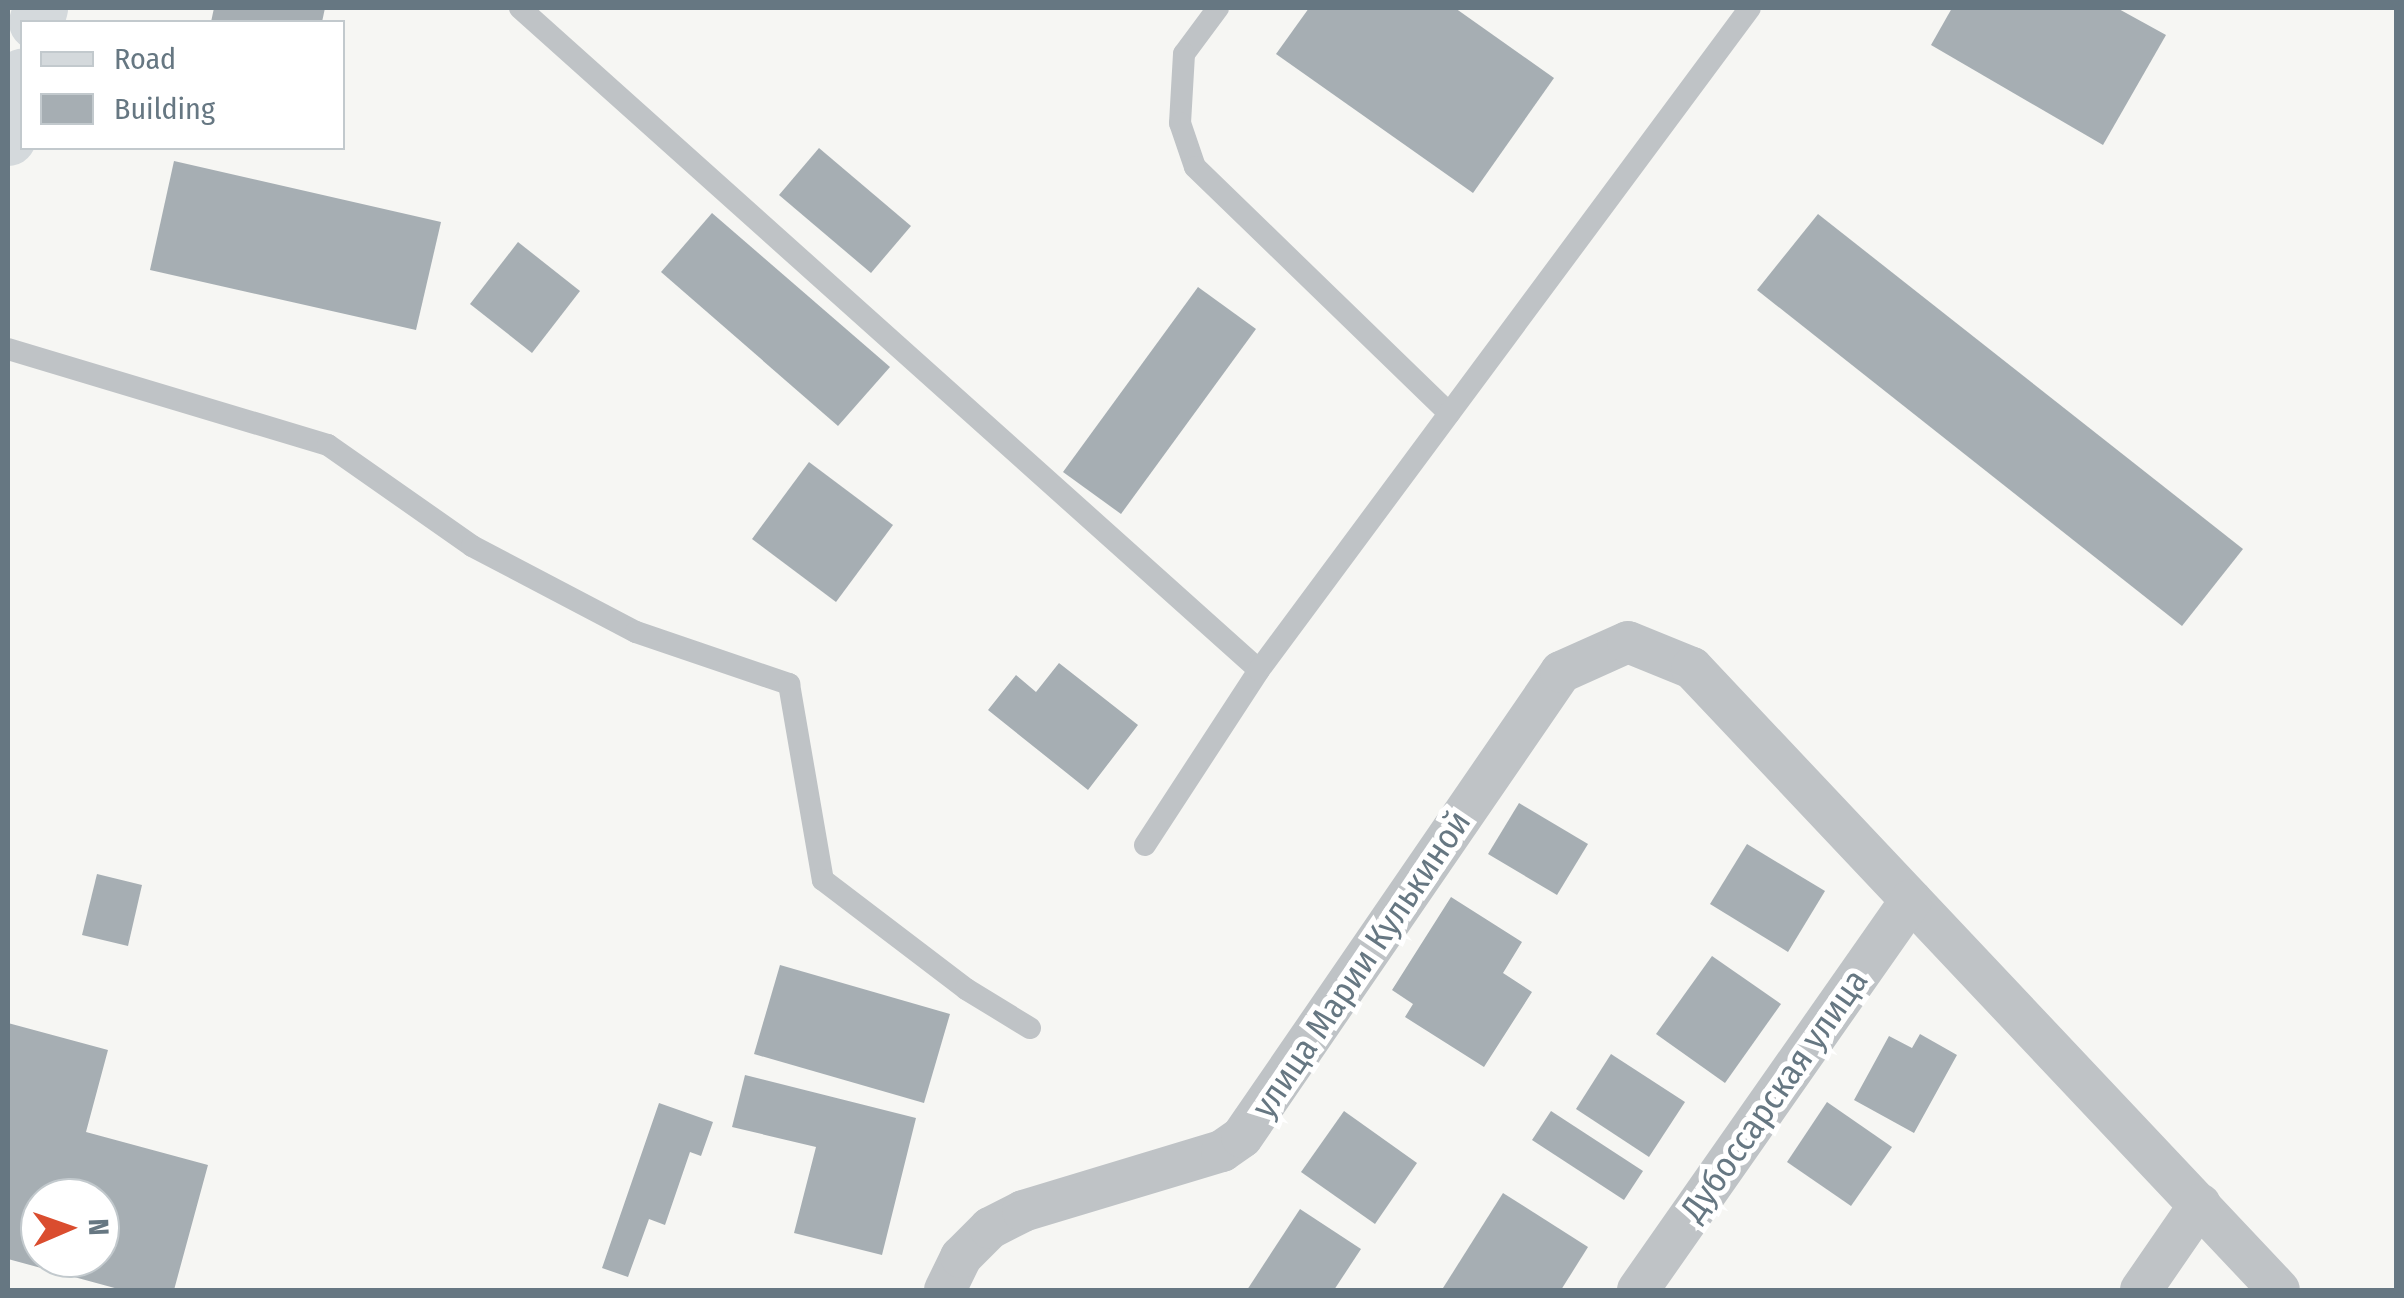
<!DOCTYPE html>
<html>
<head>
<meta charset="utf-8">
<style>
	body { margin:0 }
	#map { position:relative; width:2404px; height:1298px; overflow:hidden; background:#f6f6f3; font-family:"Fira Sans Condensed",sans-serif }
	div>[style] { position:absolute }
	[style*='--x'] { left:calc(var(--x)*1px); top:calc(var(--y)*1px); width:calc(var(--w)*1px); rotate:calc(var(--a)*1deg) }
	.building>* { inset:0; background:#a6aeb3 }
	.lane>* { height:22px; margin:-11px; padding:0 11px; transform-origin:11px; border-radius:11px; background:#bfc3c6 }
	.street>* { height:42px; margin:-21px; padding:0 21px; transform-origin:21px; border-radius:21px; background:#bfc3c6 }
	.secondary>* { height:55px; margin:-27.5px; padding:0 27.5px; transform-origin:27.5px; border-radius:27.5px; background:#d4d9dc }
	span { translate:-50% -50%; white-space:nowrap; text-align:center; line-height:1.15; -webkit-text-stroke:10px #fff; paint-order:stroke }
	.street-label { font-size:35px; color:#667782 }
	.frame { position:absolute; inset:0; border:10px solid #667782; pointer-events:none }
	.legend { position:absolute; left:20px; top:20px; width:325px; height:130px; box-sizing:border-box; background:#fff; border:2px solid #c2c9cd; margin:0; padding:12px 18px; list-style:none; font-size:30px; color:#667782 }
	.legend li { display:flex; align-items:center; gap:20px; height:50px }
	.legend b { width:50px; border:2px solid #c2c9cd }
	.north { position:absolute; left:20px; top:1178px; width:100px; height:100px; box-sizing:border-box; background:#fff; border:2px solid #c2c9cd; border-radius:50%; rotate:88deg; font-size:28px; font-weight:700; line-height:40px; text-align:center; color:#667782 }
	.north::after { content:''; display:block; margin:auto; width:35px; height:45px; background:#da4d2f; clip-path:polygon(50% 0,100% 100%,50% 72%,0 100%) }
</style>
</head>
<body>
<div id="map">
	<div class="building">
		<div style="clip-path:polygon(214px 8px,325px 8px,322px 22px,211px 22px)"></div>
		<div style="clip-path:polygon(1309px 8px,1455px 8px,1554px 78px,1473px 193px,1276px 54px)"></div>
		<div style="clip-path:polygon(1952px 8px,2117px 8px,2166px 35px,2103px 145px,1931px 45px)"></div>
		<div style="clip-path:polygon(819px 148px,911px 226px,871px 273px,779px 195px)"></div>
		<div style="clip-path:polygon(174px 161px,441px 222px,416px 330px,150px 270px)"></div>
		<div style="clip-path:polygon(712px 213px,890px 367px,838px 426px,661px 272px)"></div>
		<div style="clip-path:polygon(1818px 214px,2243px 549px,2182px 626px,1757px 290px)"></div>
		<div style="clip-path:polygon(518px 242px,580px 291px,532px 353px,470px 304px)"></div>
		<div style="clip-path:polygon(1198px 287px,1256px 329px,1121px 514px,1063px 472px)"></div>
		<div style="clip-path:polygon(809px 462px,893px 525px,836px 602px,752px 539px)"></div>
		<div style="clip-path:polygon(1059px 663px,1138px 725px,1088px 790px,988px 710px,1016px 675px,1036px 692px)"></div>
		<div style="clip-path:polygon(1519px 803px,1588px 844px,1557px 895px,1488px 854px)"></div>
		<div style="clip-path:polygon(1747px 844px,1825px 891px,1788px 952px,1710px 904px)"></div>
		<div style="clip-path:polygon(97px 874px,142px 885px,128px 946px,82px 935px)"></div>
		<div style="clip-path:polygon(1451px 897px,1522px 942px,1503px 973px,1532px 992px,1484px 1067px,1405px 1017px,1413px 1004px,1392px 990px)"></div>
		<div style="clip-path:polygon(1712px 956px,1781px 1004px,1725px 1083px,1656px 1034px)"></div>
		<div style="clip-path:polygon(780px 965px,950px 1014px,924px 1103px,754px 1054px)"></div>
		<div style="clip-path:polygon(evenodd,8px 1023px,108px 1050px,86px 1132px,208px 1165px,174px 1290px,122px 1290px,8px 1259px,8px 1023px,40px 1198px,100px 1198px,100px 1258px,40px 1258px,40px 1198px)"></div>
		<div style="clip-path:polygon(1920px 1034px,1957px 1055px,1914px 1133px,1854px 1100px,1889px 1036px,1912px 1048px)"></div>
		<div style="clip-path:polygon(1611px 1054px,1685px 1102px,1649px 1157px,1576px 1109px)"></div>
		<div style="clip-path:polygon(745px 1075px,916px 1118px,882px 1255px,794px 1233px,816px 1147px,732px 1127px)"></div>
		<div style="clip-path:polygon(1827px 1102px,1892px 1147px,1851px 1206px,1787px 1162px)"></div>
		<div style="clip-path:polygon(659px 1103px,713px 1122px,701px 1156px,690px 1152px,665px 1225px,649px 1219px,628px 1277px,602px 1268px)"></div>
		<div style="clip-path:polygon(1344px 1111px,1417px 1163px,1375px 1224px,1301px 1172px)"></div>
		<div style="clip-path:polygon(1551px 1111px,1643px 1171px,1624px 1200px,1532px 1140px)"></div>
		<div style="clip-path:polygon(1503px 1193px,1588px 1247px,1561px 1290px,1443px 1288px)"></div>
		<div style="clip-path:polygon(1300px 1209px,1361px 1249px,1334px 1290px,1247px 1290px)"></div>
	</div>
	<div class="lane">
		<div style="--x:520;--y:8;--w:992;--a:41.85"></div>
		<div style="--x:1218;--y:8;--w:57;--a:126.5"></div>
		<div style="--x:1184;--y:54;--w:69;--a:93.3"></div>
		<div style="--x:1180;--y:123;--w:46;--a:71.2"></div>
		<div style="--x:1195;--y:167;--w:354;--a:44.1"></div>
		<div style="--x:8;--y:349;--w:334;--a:16.7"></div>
		<div style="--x:328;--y:445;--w:176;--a:35"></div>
		<div style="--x:472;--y:546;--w:185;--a:27.7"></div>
		<div style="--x:636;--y:632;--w:162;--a:18.8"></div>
		<div style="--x:789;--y:684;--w:199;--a:80.2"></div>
		<div style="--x:823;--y:880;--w:180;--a:37.3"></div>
		<div style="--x:966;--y:989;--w:75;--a:31.4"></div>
		<div style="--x:1145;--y:845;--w:209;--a:-56.9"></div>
		<div style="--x:1259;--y:670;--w:824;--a:-53.44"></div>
	</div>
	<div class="street">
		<div style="--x:945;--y:1290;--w:37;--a:-64"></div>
		<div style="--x:961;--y:1257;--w:41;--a:-45"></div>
		<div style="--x:990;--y:1228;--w:37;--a:-27"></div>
		<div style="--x:1023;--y:1211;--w:208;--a:-16.8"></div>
		<div style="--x:1222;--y:1151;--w:24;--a:-35"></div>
		<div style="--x:1242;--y:1137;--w:564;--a:-55.55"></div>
		<div style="--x:1561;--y:672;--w:73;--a:-24.1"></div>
		<div style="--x:1628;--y:642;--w:69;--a:22.1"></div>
		<div style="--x:1692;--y:668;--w:855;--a:46.66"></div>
		<div style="--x:1638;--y:1290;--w:476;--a:-55"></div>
		<div style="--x:2141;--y:1290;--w:104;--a:-55.5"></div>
	</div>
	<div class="secondary">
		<div style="--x:36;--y:22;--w:15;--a:-74"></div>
		<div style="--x:8;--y:138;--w:64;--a:-77.3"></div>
	</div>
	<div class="street-label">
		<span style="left:1361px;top:964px;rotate:-56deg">улица Марии Кулькиной</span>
		<span style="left:1774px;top:1095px;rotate:-55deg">Дубоссарская улица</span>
	</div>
	<div class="frame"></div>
	<ul class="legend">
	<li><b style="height:12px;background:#d4d9dc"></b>Road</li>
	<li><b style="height:28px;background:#a6aeb3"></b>Building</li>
	</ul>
	<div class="north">N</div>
</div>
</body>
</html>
